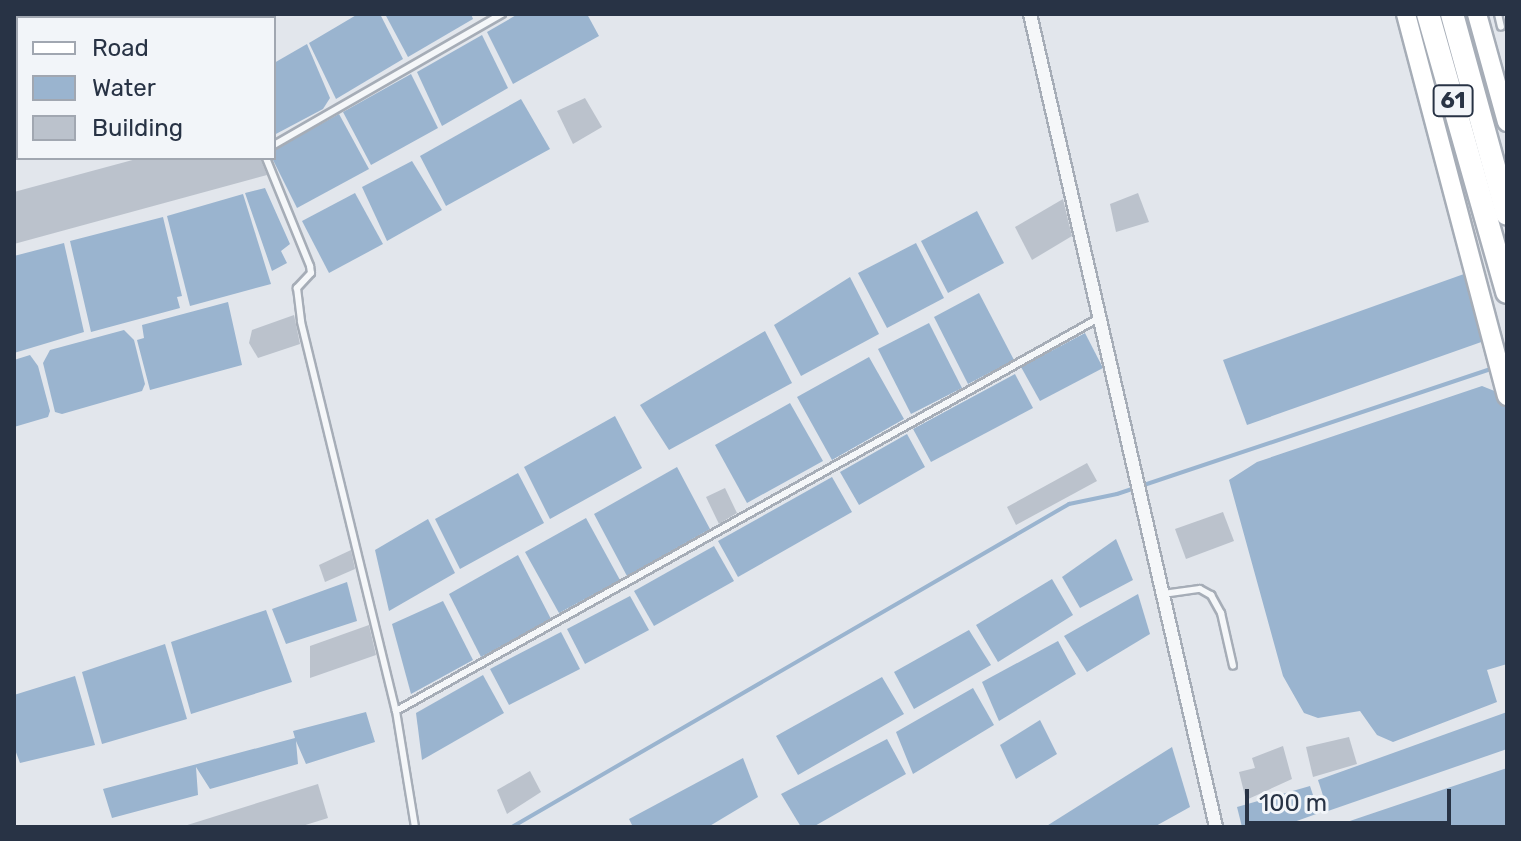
<!DOCTYPE html>
<html>
<head>
<meta charset="utf-8">
<style>
	body { margin:0 }
	#map { position:relative; width:1521px; height:841px; overflow:hidden; background:#e2e6ec; font-family:Rubik,sans-serif }
	div>[style] { position:absolute }
	[style*='--x'] { left:calc(var(--x)*1px); top:calc(var(--y)*1px); width:calc(var(--w)*1px); rotate:calc(var(--a)*1deg) }
	.water>* { inset:0; background:#9ab4cf }
	.stream>* { height:4px; margin:-2px; padding:0 2px; transform-origin:2px; border-radius:2px; background:#9ab4cf }
	.building>* { inset:0; background:#bbc2cc }
	.roads { filter:drop-shadow(2px 0 #a6adb7) drop-shadow(-2px 0 #a6adb7) drop-shadow(0 2px #a6adb7) drop-shadow(0 -2px #a6adb7) }
	.lane>* { height:6px; margin:-3px; padding:0 3px; transform-origin:3px; border-radius:3px; background:#f5f7f9 }
	.street>* { height:12px; margin:-6px; padding:0 6px; transform-origin:6px; border-radius:6px; background:#f5f7f9 }
	.secondary>* { height:18px; margin:-9px; padding:0 9px; transform-origin:9px; border-radius:9px; background:#fff }
	.highway>* { height:22px; margin:-11px; padding:0 11px; transform-origin:11px; border-radius:11px; background:#fff }
	span { translate:-50% -50%; white-space:nowrap; text-align:center; line-height:1.15; -webkit-text-stroke:8px #f2f5f9; paint-order:stroke }
	.shield-label span { padding:2px 6px; background:#f2f5f9; border:2px solid; border-radius:6px; -webkit-text-stroke-width:0 }
	.shield-label { font-size:22px; color:#283345; font-weight:700 }
	.frame { position:absolute; inset:0; border:16px solid #283345; pointer-events:none }
	.legend { position:absolute; left:16px; top:16px; width:260px; height:144px; box-sizing:border-box; background:#f2f5f9; border:2px solid #a1a7b1; margin:0; padding:10px 14px; list-style:none; font-size:24px; color:#283345 }
	.legend li { display:flex; align-items:center; gap:16px; height:40px }
	.legend b { width:40px; border:2px solid #a1a7b1 }
	.scale { position:absolute; left:1245px; top:789px; width:206px; height:36px; box-sizing:border-box; border:4px solid #283345; border-top:0; padding-left:10px; font-size:24px; line-height:28px; white-space:nowrap; color:#283345; -webkit-text-stroke:6px #f2f5f9; paint-order:stroke }
</style>
</head>
<body>
<div id="map">
	<div class="water">
		<div style="clip-path:polygon(358px 14px,380px 14px,403px 59px,336px 99px,309px 43px)"></div>
		<div style="clip-path:polygon(385px 14px,471px 14px,473px 19px,408px 57px)"></div>
		<div style="clip-path:polygon(518px 14px,587px 14px,599px 36px,513px 84px,487px 32px)"></div>
		<div style="clip-path:polygon(482px 35px,508px 88px,442px 126px,417px 72px)"></div>
		<div style="clip-path:polygon(307px 44px,330px 98px,323px 109px,274px 135px,274px 63px)"></div>
		<div style="clip-path:polygon(411px 74px,438px 128px,371px 165px,343px 112px)"></div>
		<div style="clip-path:polygon(521px 99px,550px 149px,446px 206px,420px 156px)"></div>
		<div style="clip-path:polygon(339px 114px,369px 169px,297px 208px,272px 158px,274px 150px)"></div>
		<div style="clip-path:polygon(412px 161px,442px 210px,387px 241px,362px 187px)"></div>
		<div style="clip-path:polygon(265px 188px,290px 244px,281px 251px,287px 263px,272px 271px,245px 193px)"></div>
		<div style="clip-path:polygon(355px 193px,383px 244px,329px 273px,302px 221px)"></div>
		<div style="clip-path:polygon(243px 194px,271px 284px,190px 306px,167px 216px)"></div>
		<div style="clip-path:polygon(977px 211px,1004px 263px,948px 293px,921px 241px)"></div>
		<div style="clip-path:polygon(163px 217px,182px 296px,177px 297px,180px 308px,91px 332px,70px 241px)"></div>
		<div style="clip-path:polygon(64px 243px,84px 332px,14px 353px,14px 256px)"></div>
		<div style="clip-path:polygon(916px 243px,944px 298px,887px 328px,858px 273px)"></div>
		<div style="clip-path:polygon(1464px 274px,1487px 340px,1247px 425px,1223px 360px)"></div>
		<div style="clip-path:polygon(850px 277px,879px 334px,801px 376px,774px 325px)"></div>
		<div style="clip-path:polygon(979px 293px,1014px 360px,968px 384px,934px 317px)"></div>
		<div style="clip-path:polygon(228px 302px,242px 365px,150px 390px,137px 340px,144px 338px,142px 325px)"></div>
		<div style="clip-path:polygon(929px 323px,962px 388px,911px 414px,878px 349px)"></div>
		<div style="clip-path:polygon(124px 330px,134px 340px,145px 384px,142px 391px,62px 414px,55px 412px,43px 363px,50px 350px)"></div>
		<div style="clip-path:polygon(765px 331px,792px 383px,669px 450px,640px 405px)"></div>
		<div style="clip-path:polygon(1085px 333px,1103px 368px,1040px 401px,1021px 367px)"></div>
		<div style="clip-path:polygon(30px 355px,38px 366px,50px 411px,48px 417px,14px 427px,14px 360px)"></div>
		<div style="clip-path:polygon(869px 357px,904px 419px,832px 460px,797px 397px)"></div>
		<div style="clip-path:polygon(1015px 374px,1033px 408px,931px 462px,913px 429px)"></div>
		<div style="clip-path:polygon(1482px 386px,1507px 396px,1507px 664px,1487px 670px,1497px 702px,1393px 742px,1377px 735px,1360px 711px,1318px 718px,1304px 713px,1283px 676px,1229px 480px,1257px 462px)"></div>
		<div style="clip-path:polygon(790px 403px,823px 461px,747px 503px,715px 445px)"></div>
		<div style="clip-path:polygon(615px 416px,642px 468px,550px 519px,524px 467px)"></div>
		<div style="clip-path:polygon(907px 434px,925px 467px,859px 505px,840px 472px)"></div>
		<div style="clip-path:polygon(677px 467px,710px 529px,627px 576px,594px 514px)"></div>
		<div style="clip-path:polygon(518px 473px,544px 523px,460px 569px,435px 519px)"></div>
		<div style="clip-path:polygon(832px 477px,852px 512px,738px 577px,718px 541px)"></div>
		<div style="clip-path:polygon(586px 518px,620px 580px,559px 613px,525px 552px)"></div>
		<div style="clip-path:polygon(428px 519px,455px 573px,389px 611px,375px 550px)"></div>
		<div style="clip-path:polygon(1116px 539px,1133px 580px,1080px 608px,1062px 577px)"></div>
		<div style="clip-path:polygon(714px 546px,734px 581px,654px 626px,634px 591px)"></div>
		<div style="clip-path:polygon(518px 555px,551px 619px,481px 657px,449px 594px)"></div>
		<div style="clip-path:polygon(1052px 579px,1073px 615px,998px 662px,976px 625px)"></div>
		<div style="clip-path:polygon(347px 582px,357px 621px,286px 644px,272px 609px)"></div>
		<div style="clip-path:polygon(1138px 594px,1150px 634px,1087px 672px,1064px 636px)"></div>
		<div style="clip-path:polygon(630px 596px,649px 630px,585px 664px,567px 629px)"></div>
		<div style="clip-path:polygon(443px 601px,473px 660px,411px 694px,392px 624px)"></div>
		<div style="clip-path:polygon(266px 610px,292px 682px,191px 714px,171px 642px)"></div>
		<div style="clip-path:polygon(969px 630px,991px 665px,914px 709px,894px 672px)"></div>
		<div style="clip-path:polygon(561px 632px,580px 669px,509px 705px,490px 669px)"></div>
		<div style="clip-path:polygon(1058px 641px,1076px 674px,999px 721px,982px 682px)"></div>
		<div style="clip-path:polygon(165px 644px,187px 719px,102px 744px,82px 672px)"></div>
		<div style="clip-path:polygon(483px 675px,504px 713px,422px 760px,416px 713px)"></div>
		<div style="clip-path:polygon(75px 676px,95px 745px,20px 763px,14px 747px,14px 695px)"></div>
		<div style="clip-path:polygon(882px 677px,904px 714px,798px 775px,776px 736px)"></div>
		<div style="clip-path:polygon(973px 688px,994px 725px,913px 774px,896px 732px)"></div>
		<div style="clip-path:polygon(366px 712px,375px 742px,306px 764px,296px 741px,298px 764px,210px 789px,196px 767px,198px 795px,112px 818px,103px 789px,295px 738px,293px 731px)"></div>
		<div style="clip-path:polygon(1507px 712px,1507px 749px,1328px 811px,1318px 780px)"></div>
		<div style="clip-path:polygon(1040px 720px,1057px 754px,1016px 779px,1000px 745px)"></div>
		<div style="clip-path:polygon(887px 739px,906px 774px,813px 827px,801px 827px,781px 794px)"></div>
		<div style="clip-path:polygon(1172px 747px,1190px 807px,1154px 827px,1045px 827px)"></div>
		<div style="clip-path:polygon(743px 758px,758px 797px,708px 827px,633px 827px,629px 819px)"></div>
		<div style="clip-path:polygon(1507px 768px,1507px 827px,1332px 827px)"></div>
		<div style="clip-path:polygon(1310px 786px,1319px 813px,1280px 827px,1242px 827px,1237px 807px)"></div>
	</div>
	<div class="stream">
		<div style="--x:512;--y:827;--w:644;--a:-30.11"></div>
		<div style="--x:1069;--y:504;--w:49;--a:-11.8"></div>
		<div style="--x:1117;--y:494;--w:394;--a:-18.5"></div>
	</div>
	<div class="building">
		<div style="clip-path:polygon(585px 98px,602px 127px,573px 144px,557px 111px)"></div>
		<div style="clip-path:polygon(140px 158px,260px 158px,267px 175px,14px 244px,14px 192px)"></div>
		<div style="clip-path:polygon(1138px 193px,1149px 222px,1116px 232px,1110px 204px)"></div>
		<div style="clip-path:polygon(1063px 199px,1072px 236px,1032px 260px,1015px 227px)"></div>
		<div style="clip-path:polygon(294px 315px,300px 344px,258px 358px,249px 343px,252px 330px)"></div>
		<div style="clip-path:polygon(1087px 463px,1097px 481px,1016px 525px,1007px 507px)"></div>
		<div style="clip-path:polygon(725px 488px,737px 513px,719px 524px,706px 497px)"></div>
		<div style="clip-path:polygon(1223px 512px,1234px 541px,1186px 559px,1175px 529px)"></div>
		<div style="clip-path:polygon(351px 550px,355px 569px,325px 582px,319px 565px)"></div>
		<div style="clip-path:polygon(369px 625px,376px 655px,310px 678px,310px 646px)"></div>
		<div style="clip-path:polygon(1349px 737px,1357px 764px,1313px 777px,1306px 747px)"></div>
		<div style="clip-path:polygon(1283px 746px,1292px 779px,1246px 800px,1239px 772px,1255px 768px,1252px 758px)"></div>
		<div style="clip-path:polygon(530px 771px,541px 792px,507px 814px,497px 790px)"></div>
		<div style="clip-path:polygon(318px 784px,328px 818px,299px 827px,181px 827px)"></div>
	</div>
	<div class="roads">
		<div class="lane">
			<div style="--x:232;--y:14;--w:4;--a:90"></div>
			<div style="--x:1498;--y:14;--w:13;--a:77"></div>
			<div style="--x:274;--y:145;--w:263;--a:-29.9"></div>
			<div style="--x:266;--y:158;--w:117;--a:67.8"></div>
			<div style="--x:310;--y:266;--w:7;--a:82"></div>
			<div style="--x:311;--y:273;--w:21;--a:133"></div>
			<div style="--x:297;--y:288;--w:34;--a:83"></div>
			<div style="--x:301;--y:322;--w:400;--a:76.3"></div>
			<div style="--x:396;--y:711;--w:118;--a:80.7"></div>
			<div style="--x:1163;--y:594;--w:37;--a:-8"></div>
			<div style="--x:1200;--y:589;--w:13;--a:29"></div>
			<div style="--x:1211;--y:595;--w:21;--a:61"></div>
			<div style="--x:1221;--y:613;--w:54;--a:77.2"></div>
			<div style="--x:396;--y:711;--w:805;--a:-29.21"></div>
		</div>
		<div class="street">
			<div style="--x:1030;--y:14;--w:834;--a:77.11"></div>
		</div>
		<div class="secondary">
			<div style="--x:1406;--y:14;--w:395;--a:75.2"></div>
			<div style="--x:1477;--y:14;--w:112;--a:74.5"></div>
		</div>
		<div class="highway">
			<div style="--x:1428;--y:14;--w:289;--a:74.1"></div>
			<div style="--x:1452;--y:14;--w:207;--a:74.6"></div>
		</div>
	</div>
	<div class="shield-label">
		<span style="left:1453px;top:101px">61</span>
	</div>
	<div class="frame"></div>
	<ul class="legend">
	<li><b style="height:10px;background:#fff"></b>Road</li>
	<li><b style="height:22px;background:#9ab4cf"></b>Water</li>
	<li><b style="height:22px;background:#bbc2cc"></b>Building</li>
	</ul>
	<div class="scale">100 m</div>
</div>
</body>
</html>
